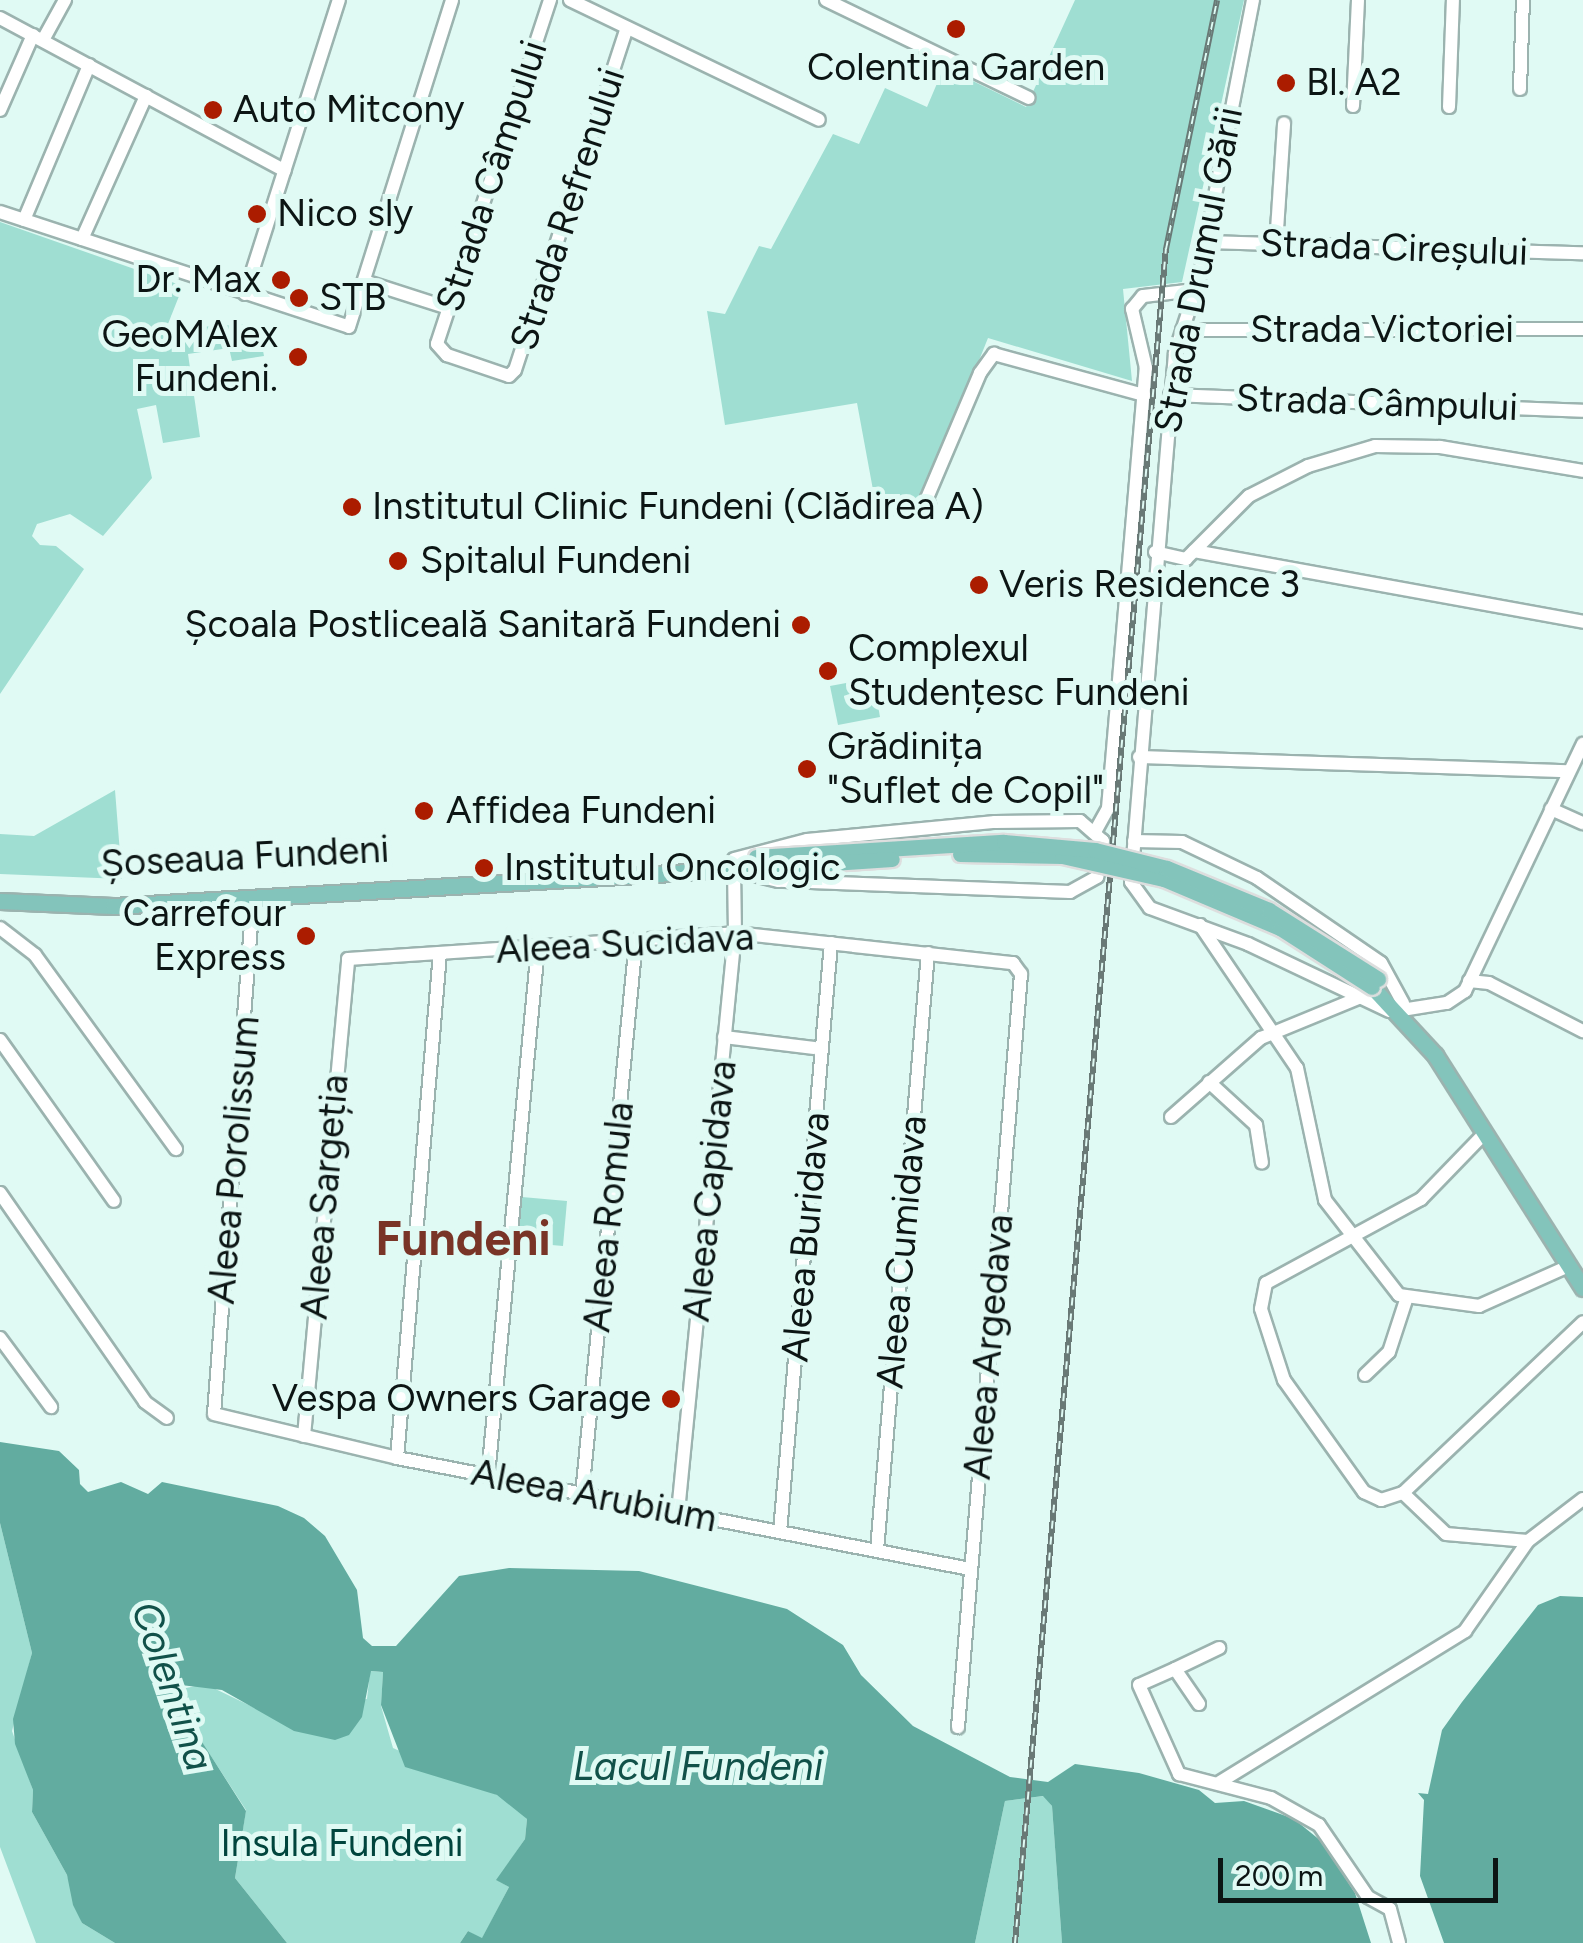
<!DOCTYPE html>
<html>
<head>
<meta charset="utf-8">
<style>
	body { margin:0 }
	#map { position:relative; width:1583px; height:1943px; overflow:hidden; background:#e0faf4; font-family:Figtree,sans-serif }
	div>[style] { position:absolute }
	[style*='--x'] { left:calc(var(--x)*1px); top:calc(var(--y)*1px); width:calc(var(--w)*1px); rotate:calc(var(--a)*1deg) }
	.green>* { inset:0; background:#9fded2 }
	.water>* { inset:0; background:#62aca0 }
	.roads { filter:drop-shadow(2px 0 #9bb3af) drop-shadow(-2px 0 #9bb3af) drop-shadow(0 2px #9bb3af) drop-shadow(0 -2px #9bb3af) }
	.minor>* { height:12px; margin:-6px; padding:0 6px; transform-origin:6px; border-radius:6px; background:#fff }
	.major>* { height:15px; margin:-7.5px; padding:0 7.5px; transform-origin:7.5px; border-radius:7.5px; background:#83c4bb }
	.rail>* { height:6px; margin-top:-3px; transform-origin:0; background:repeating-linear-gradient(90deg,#e0faf4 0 8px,#697976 0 16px); box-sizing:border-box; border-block:2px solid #697976 }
	.bridges { filter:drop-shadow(2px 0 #dddede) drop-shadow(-2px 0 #dddede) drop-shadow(0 2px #dddede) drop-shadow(0 -2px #dddede) }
	.major-bridge>* { height:15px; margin:-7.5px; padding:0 7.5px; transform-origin:7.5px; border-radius:7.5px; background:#83c4bb }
	.dots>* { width:28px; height:28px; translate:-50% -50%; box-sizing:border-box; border:5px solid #e0faf4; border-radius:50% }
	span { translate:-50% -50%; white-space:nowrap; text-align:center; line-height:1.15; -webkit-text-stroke:10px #e0faf4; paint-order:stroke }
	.poi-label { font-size:38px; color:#0c1514 }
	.left { translate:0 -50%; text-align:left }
	.right { translate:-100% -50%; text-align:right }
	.street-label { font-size:38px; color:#0c1514 }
	.park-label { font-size:38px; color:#00453d }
	.water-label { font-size:40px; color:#115149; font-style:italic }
	.district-label { font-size:48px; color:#793427; font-weight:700 }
	.scale { position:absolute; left:1218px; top:1858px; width:280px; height:45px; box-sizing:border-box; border:5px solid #0c1514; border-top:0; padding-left:12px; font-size:30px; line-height:35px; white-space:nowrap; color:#0c1514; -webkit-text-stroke:8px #e0faf4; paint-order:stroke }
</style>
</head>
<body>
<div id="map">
	<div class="green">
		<div style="clip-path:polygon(1075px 0,1244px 0,1182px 282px,1123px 289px,1132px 381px,988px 338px,917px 515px,878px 517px,857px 403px,725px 425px,707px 311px,725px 314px,759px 246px,771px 249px,833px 134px,859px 144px,885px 88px,927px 107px,944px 67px,1026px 107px)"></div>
		<div style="clip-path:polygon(0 222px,183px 286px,166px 329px,248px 324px,259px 329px,264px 356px,232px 361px,229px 348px,188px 354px,200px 437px,163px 443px,156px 405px,137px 409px,152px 478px,103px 536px,70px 514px,37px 524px,32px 536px,40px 545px,56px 546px,84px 569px,0 694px)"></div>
		<div style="clip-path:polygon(873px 678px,880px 717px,838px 725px,830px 686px)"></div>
		<div style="clip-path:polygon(115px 790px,122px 879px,0 874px,0 834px,34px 836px)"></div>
		<div style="clip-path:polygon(522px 1197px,567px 1201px,563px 1246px,517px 1242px)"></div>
		<div style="clip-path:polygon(0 1523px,32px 1653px,12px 1731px,33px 1790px,32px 1812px,67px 1875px,82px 1923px,115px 1943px,36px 1943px,0 1847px)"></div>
		<div style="clip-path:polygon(370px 1671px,383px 1672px,381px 1706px,393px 1748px,513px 1802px,527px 1819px,525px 1839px,497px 1880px,509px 1887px,482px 1939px,468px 1931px,460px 1943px,287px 1943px,235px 1878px,246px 1810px,181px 1710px,177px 1690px,205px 1684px,257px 1709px,367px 1699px)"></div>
		<div style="clip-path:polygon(1044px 1796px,1052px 1806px,1062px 1943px,975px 1943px,1005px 1801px)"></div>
	</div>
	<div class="water">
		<div style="clip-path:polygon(0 1442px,59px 1451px,79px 1470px,80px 1484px,88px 1492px,121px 1482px,148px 1494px,162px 1482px,278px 1506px,304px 1518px,325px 1536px,357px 1590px,363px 1638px,372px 1646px,396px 1646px,459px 1576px,509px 1568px,639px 1571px,787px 1609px,843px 1645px,861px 1675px,913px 1726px,1010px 1777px,1048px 1782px,1075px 1764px,1139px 1773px,1199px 1790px,1215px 1803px,1244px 1801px,1294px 1819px,1321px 1841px,1355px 1893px,1371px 1943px,1062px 1943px,1052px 1806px,1043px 1796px,1005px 1801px,975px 1943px,460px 1943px,468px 1931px,482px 1938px,509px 1887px,496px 1880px,525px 1839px,527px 1819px,497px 1795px,405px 1767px,381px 1705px,383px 1672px,371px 1671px,362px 1717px,349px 1735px,335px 1740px,294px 1731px,222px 1690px,181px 1685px,176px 1701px,246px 1811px,235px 1878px,287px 1943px,115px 1943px,82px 1923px,73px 1905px,67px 1875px,32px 1812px,33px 1790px,15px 1744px,13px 1719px,32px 1653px,0 1523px)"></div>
		<div style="clip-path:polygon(1560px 1596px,1583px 1597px,1583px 1943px,1444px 1943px,1420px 1876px,1424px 1800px,1418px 1793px,1428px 1794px,1442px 1730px,1462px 1702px,1538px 1605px)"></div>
	</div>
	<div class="roads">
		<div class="minor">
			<div style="--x:550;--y:0;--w:362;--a:108.2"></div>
			<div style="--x:437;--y:344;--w:15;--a:48"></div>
			<div style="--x:447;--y:355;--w:65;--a:18.7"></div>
			<div style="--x:509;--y:376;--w:8;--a:-45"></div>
			<div style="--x:515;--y:370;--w:360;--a:-71.9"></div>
			<div style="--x:570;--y:0;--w:276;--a:25.7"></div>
			<div style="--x:826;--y:0;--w:225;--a:25.8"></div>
			<div style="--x:1253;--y:0;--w:284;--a:101"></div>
			<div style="--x:1199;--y:279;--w:78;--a:108"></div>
			<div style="--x:1175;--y:353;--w:531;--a:94.75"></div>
			<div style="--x:1131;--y:882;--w:32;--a:54"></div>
			<div style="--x:1150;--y:908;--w:104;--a:20.2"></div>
			<div style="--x:1248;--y:944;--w:156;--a:25.4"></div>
			<div style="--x:0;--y:18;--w:323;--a:28.2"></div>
			<div style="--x:43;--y:40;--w:46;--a:-61.2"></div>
			<div style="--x:1520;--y:89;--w:89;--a:-88.1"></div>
			<div style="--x:1353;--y:106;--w:106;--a:-87.3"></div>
			<div style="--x:1449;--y:107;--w:107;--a:-87.9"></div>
			<div style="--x:0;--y:110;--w:82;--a:-66.3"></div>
			<div style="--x:0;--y:212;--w:367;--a:18.2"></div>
			<div style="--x:349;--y:327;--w:343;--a:-72.5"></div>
			<div style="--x:24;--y:220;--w:168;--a:-67.2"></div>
			<div style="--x:82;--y:239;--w:157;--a:-65.9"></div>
			<div style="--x:1205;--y:242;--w:378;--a:1.7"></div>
			<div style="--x:1276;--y:245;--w:122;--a:-86.2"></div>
			<div style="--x:364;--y:281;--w:88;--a:17.8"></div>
			<div style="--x:245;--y:294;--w:309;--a:-72.3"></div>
			<div style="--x:1182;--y:330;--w:401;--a:-0.1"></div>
			<div style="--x:1170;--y:395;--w:413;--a:2.2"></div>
			<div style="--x:930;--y:508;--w:10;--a:-107"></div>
			<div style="--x:927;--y:498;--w:136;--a:-67"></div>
			<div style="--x:980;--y:373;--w:24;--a:-54"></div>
			<div style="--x:994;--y:354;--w:156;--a:15.3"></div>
			<div style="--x:1194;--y:551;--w:395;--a:10.3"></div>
			<div style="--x:1155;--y:552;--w:32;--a:13"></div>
			<div style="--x:1186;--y:559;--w:89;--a:-45"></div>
			<div style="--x:1249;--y:496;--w:66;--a:-27"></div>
			<div style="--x:1308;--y:466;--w:70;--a:-16.6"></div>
			<div style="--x:1375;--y:446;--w:65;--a:0.9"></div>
			<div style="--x:1440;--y:447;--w:145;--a:9.5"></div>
			<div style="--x:1139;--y:757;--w:430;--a:1.9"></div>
			<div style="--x:1551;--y:809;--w:35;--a:24"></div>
			<div style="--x:1096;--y:830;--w:25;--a:-61"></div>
			<div style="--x:1108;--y:808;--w:442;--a:-85.1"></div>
			<div style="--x:1146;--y:368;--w:61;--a:-103.3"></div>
			<div style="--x:1132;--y:309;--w:17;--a:-50"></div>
			<div style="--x:1143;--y:296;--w:53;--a:-6.5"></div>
			<div style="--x:1134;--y:841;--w:48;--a:1.2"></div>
			<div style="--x:1182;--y:842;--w:83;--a:25.6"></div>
			<div style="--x:1257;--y:878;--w:150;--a:34.4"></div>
			<div style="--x:1381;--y:963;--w:46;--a:61.2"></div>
			<div style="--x:734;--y:859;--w:75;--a:-14.6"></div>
			<div style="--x:807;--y:840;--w:189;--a:-5.5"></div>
			<div style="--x:995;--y:822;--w:85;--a:-0.7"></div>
			<div style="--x:1080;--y:821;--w:30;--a:41"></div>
			<div style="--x:1103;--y:841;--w:36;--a:99"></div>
			<div style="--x:1097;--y:877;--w:31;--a:151"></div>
			<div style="--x:1070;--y:892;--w:292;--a:-177.8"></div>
			<div style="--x:778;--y:881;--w:38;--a:-166"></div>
			<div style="--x:253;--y:898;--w:517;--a:94.32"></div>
			<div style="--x:214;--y:1414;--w:188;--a:13.5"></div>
			<div style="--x:397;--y:1458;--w:584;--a:10.96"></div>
			<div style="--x:1200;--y:925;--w:173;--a:55.9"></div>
			<div style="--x:1297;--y:1068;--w:135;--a:78"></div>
			<div style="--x:1325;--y:1200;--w:120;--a:52.1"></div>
			<div style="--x:1399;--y:1295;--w:81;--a:7.8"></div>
			<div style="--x:1479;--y:1306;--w:98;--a:-24"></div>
			<div style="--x:0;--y:928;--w:44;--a:37.6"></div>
			<div style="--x:35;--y:955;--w:240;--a:54"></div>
			<div style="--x:1469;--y:981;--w:20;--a:6"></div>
			<div style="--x:1489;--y:983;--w:106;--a:27.1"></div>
			<div style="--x:1408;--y:1009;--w:39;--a:-9"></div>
			<div style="--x:1447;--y:1003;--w:22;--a:-34"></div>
			<div style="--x:1465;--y:991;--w:274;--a:-64.5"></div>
			<div style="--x:724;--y:1037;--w:91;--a:7"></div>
			<div style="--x:0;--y:1040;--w:197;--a:54.7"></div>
			<div style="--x:1209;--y:1082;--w:64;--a:42.5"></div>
			<div style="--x:1256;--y:1125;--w:38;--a:81"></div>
			<div style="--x:1171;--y:1117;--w:120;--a:-41.3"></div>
			<div style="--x:1261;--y:1038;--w:108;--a:-22.3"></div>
			<div style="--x:1485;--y:1133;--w:92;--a:134.1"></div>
			<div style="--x:1421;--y:1199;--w:176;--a:151.5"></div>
			<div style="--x:1266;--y:1283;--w:26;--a:101"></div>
			<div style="--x:1261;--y:1309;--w:75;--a:72.1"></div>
			<div style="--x:1284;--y:1380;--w:138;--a:54.5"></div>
			<div style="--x:1364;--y:1492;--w:19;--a:25"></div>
			<div style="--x:1381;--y:1500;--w:23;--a:-18"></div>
			<div style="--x:1403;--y:1493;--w:248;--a:-43.5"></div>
			<div style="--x:0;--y:1193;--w:254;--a:55.2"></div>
			<div style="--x:145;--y:1402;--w:27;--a:36"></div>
			<div style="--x:0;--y:1338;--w:86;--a:53.5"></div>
			<div style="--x:1365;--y:1375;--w:33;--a:-44"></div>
			<div style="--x:1389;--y:1352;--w:58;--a:-71.9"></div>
			<div style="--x:304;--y:1436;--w:479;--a:-84.7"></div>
			<div style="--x:348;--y:959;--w:388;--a:-3.8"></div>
			<div style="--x:735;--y:933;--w:280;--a:6.2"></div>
			<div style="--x:1013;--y:963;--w:14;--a:54"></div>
			<div style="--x:1021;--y:974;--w:756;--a:94.78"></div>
			<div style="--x:397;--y:1458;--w:507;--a:-85.13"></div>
			<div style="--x:488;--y:1476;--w:531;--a:-84.6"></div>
			<div style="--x:1403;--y:1493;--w:59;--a:43.6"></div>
			<div style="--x:1446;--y:1534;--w:82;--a:4.9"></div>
			<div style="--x:582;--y:1495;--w:558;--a:-84.44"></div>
			<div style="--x:678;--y:1512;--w:582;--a:-84.38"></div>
			<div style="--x:735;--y:933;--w:64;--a:-90.9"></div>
			<div style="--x:780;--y:1532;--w:591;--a:-85.05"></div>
			<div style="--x:877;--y:1550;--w:599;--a:-85.12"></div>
			<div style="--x:1175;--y:1669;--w:49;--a:-25.5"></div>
			<div style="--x:1199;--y:1704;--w:42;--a:-124.4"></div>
			<div style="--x:1175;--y:1669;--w:39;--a:156"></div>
			<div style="--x:1139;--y:1685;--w:98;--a:65.8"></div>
			<div style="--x:1179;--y:1774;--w:95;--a:14.6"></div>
			<div style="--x:1271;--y:1798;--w:55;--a:29.4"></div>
			<div style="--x:1319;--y:1825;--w:87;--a:55.8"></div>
			<div style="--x:1368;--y:1897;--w:25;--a:29"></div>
			<div style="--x:1390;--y:1909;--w:35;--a:75"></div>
			<div style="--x:1220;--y:1782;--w:288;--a:-31.6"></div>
			<div style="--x:1465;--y:1631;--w:110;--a:-55"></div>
			<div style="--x:1528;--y:1541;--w:69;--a:-37.4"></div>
		</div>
		<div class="major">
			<div style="--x:0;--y:901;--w:113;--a:2.5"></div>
			<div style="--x:113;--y:906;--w:645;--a:-3.38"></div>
			<div style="--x:1372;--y:987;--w:93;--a:47.2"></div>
			<div style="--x:1435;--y:1055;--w:276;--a:57.6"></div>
		</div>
	</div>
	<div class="rail">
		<div style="--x:1015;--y:1943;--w:1701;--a:-84.91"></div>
		<div style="--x:1166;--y:249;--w:254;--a:-78.4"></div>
	</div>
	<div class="bridges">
		<div class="major-bridge">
			<div style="--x:960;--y:854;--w:102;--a:1.1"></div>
			<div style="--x:1062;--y:856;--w:105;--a:12.7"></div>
			<div style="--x:1164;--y:879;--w:126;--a:22.9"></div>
			<div style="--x:1280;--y:928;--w:109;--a:32.7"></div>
			<div style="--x:756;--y:857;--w:248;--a:-3.5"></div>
			<div style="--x:1004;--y:842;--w:91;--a:5"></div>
			<div style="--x:1095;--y:850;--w:74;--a:14"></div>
			<div style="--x:1167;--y:868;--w:110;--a:22.4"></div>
			<div style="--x:1269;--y:910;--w:129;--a:32.3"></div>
			<div style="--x:757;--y:868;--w:135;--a:-3.8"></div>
		</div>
	</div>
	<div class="dots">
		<div style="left:956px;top:29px;background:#ab1c00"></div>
		<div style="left:1286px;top:83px;background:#ab1c00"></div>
		<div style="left:213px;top:110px;background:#ab1c00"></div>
		<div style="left:257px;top:214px;background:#ab1c00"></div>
		<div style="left:281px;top:280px;background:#ab1c00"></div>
		<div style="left:299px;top:298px;background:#ab1c00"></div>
		<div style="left:298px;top:357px;background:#ab1c00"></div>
		<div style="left:352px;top:507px;background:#ab1c00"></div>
		<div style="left:398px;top:561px;background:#ab1c00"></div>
		<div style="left:979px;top:585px;background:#ab1c00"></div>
		<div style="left:801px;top:625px;background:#ab1c00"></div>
		<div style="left:828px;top:671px;background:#ab1c00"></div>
		<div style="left:807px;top:769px;background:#ab1c00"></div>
		<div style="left:424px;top:811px;background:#ab1c00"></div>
		<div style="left:484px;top:868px;background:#ab1c00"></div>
		<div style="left:306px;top:936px;background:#ab1c00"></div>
		<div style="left:671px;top:1399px;background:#ab1c00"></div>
	</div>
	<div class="poi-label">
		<span style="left:956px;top:68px">Colentina Garden</span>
		<span class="left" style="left:1306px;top:83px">Bl. A2</span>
		<span class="left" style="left:233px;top:110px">Auto Mitcony</span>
		<span class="left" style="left:277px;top:214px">Nico sly</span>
		<span class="right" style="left:261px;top:280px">Dr. Max</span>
		<span class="left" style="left:319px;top:298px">STB</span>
		<span class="right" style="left:278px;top:357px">GeoMAlex<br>Fundeni.</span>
		<span class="left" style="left:372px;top:507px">Institutul Clinic Fundeni (Clădirea A)</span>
		<span class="left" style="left:420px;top:561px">Spitalul Fundeni</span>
		<span class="left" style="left:999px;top:585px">Veris Residence 3</span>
		<span class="right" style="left:781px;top:625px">Școala Postliceală Sanitară Fundeni</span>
		<span class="left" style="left:848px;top:671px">Complexul<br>Studențesc Fundeni</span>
		<span class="left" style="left:827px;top:769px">Grădinița<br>"Suflet de Copil"</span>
		<span class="left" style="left:446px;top:811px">Affidea Fundeni</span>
		<span class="left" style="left:504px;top:868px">Institutul Oncologic</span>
		<span class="right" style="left:286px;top:936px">Carrefour<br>Express</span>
		<span class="right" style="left:651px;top:1399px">Vespa Owners Garage</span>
	</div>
	<div class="street-label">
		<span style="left:492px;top:176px;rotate:-72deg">Strada Câmpului</span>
		<span style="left:568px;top:209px;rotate:-72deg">Strada Refrenului</span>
		<span style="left:1394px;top:248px;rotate:2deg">Strada Cireșului</span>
		<span style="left:1199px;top:270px;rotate:-79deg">Strada Drumul Gării</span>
		<span style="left:1382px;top:330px">Strada Victoriei</span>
		<span style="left:1377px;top:403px;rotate:2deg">Strada Câmpului</span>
		<span style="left:245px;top:857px;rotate:-3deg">Șoseaua Fundeni</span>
		<span style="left:625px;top:944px;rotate:-3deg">Aleea Sucidava</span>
		<span style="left:234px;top:1160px;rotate:-85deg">Aleea Porolissum</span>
		<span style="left:710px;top:1191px;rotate:-84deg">Aleea Capidava</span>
		<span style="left:325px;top:1197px;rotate:-85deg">Aleea Sargeția</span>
		<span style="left:609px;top:1217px;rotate:-84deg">Aleea Romula</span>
		<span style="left:806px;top:1237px;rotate:-85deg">Aleea Buridava</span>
		<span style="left:902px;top:1252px;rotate:-85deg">Aleea Cumidava</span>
		<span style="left:989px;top:1347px;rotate:-85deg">Aleea Argedava</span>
		<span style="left:594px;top:1496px;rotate:11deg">Aleea Arubium</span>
	</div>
	<div class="park-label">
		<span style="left:342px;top:1844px">Insula Fundeni</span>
	</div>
	<div class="water-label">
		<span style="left:173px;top:1686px;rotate:71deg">Colentina</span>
		<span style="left:698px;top:1766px">Lacul Fundeni</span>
	</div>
	<div class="district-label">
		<span style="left:463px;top:1239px">Fundeni</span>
	</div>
	<div class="scale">200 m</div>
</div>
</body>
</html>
